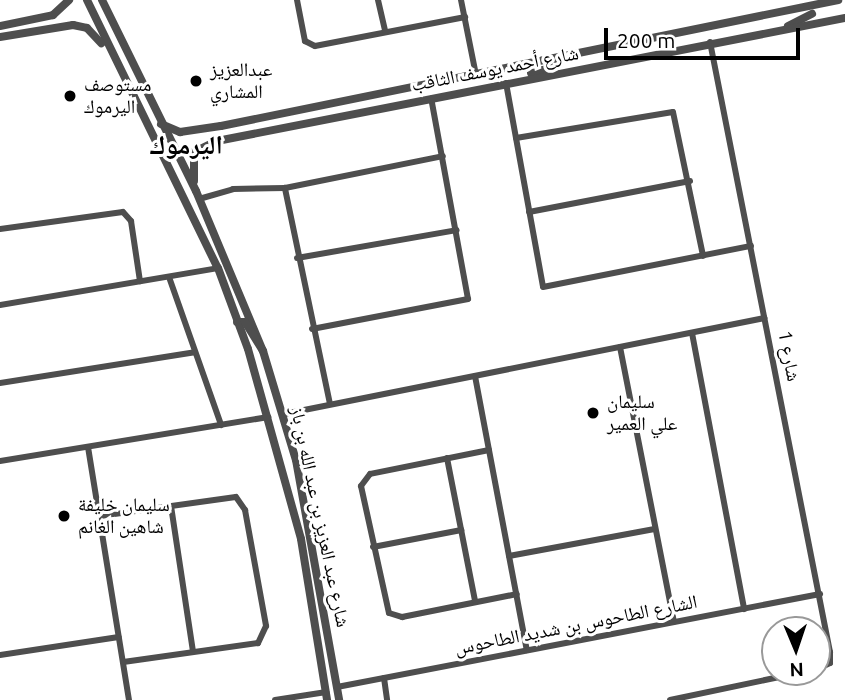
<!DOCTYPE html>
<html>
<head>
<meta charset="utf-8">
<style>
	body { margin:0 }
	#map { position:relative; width:845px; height:700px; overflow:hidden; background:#fff; font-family:Ubuntu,"Noto Naskh Arabic",sans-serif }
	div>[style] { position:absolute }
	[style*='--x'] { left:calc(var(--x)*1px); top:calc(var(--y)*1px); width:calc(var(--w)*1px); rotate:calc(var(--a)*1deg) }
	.minor>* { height:6px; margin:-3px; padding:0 3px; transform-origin:3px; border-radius:3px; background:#4e4e4e }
	.tertiary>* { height:8px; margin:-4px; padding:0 4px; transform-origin:4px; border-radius:4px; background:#4e4e4e }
	.dots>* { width:19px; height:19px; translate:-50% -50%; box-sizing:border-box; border:4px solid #fff; border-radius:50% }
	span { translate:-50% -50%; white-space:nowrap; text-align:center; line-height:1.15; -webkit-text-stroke:6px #fff; paint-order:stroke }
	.street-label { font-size:19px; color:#000 }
	.poi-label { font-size:19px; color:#000 }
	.left { translate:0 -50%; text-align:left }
	.district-label { font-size:26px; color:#000; font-weight:700 }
	.north { position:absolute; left:761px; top:616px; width:70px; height:70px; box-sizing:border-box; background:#fff; border:2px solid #999; border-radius:50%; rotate:178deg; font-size:19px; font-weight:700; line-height:28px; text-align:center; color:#000 }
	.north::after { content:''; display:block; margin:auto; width:24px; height:32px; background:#000; clip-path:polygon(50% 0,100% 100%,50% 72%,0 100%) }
	.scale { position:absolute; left:604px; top:28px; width:196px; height:32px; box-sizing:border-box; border:4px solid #000; border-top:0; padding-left:9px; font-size:21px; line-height:24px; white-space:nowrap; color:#000; -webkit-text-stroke:5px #fff; paint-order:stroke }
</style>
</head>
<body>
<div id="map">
	<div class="minor">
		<div style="--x:297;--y:0;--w:42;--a:79"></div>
		<div style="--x:305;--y:41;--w:11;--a:27"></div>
		<div style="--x:315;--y:46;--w:153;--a:-10.9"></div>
		<div style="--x:378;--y:0;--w:32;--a:77"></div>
		<div style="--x:461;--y:0;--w:76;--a:78.7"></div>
		<div style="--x:710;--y:42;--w:622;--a:78.87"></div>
		<div style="--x:830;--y:652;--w:11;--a:90"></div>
		<div style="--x:830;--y:663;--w:14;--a:155"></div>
		<div style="--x:506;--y:83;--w:207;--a:79.7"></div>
		<div style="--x:543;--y:287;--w:212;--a:-11.2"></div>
		<div style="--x:516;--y:138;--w:159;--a:-9.4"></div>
		<div style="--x:673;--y:112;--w:147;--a:78.2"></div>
		<div style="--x:199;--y:199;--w:35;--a:-16"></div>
		<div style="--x:233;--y:189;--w:52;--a:-1.1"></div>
		<div style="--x:529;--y:212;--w:164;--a:-10.9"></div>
		<div style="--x:0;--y:229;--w:124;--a:-7.9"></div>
		<div style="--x:123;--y:212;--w:12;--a:48"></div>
		<div style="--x:131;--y:221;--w:61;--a:81.5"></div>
		<div style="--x:297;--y:258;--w:162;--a:-9.9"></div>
		<div style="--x:169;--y:277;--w:157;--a:70.6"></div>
		<div style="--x:0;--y:305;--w:221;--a:-9.6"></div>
		<div style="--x:312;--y:329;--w:159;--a:-10.9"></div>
		<div style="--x:468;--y:299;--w:204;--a:-100.4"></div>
		<div style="--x:692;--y:333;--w:281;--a:79.3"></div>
		<div style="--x:620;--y:347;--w:280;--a:78.9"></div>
		<div style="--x:475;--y:376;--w:279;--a:79.3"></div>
		<div style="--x:0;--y:383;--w:197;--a:-9"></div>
		<div style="--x:330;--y:404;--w:221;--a:-101.8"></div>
		<div style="--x:285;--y:188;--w:161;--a:-11.4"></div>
		<div style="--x:284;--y:414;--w:490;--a:-11.3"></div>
		<div style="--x:88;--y:447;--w:256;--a:80.8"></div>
		<div style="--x:489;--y:450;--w:121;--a:168.6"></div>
		<div style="--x:370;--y:474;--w:15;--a:127"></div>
		<div style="--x:361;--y:486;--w:130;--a:77.6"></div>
		<div style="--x:389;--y:613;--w:14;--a:17"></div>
		<div style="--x:402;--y:617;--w:117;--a:-11.3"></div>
		<div style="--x:447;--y:458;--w:146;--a:78.9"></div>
		<div style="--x:0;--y:461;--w:272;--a:-9.3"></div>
		<div style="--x:171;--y:506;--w:147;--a:81.4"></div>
		<div style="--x:100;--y:516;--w:137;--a:-8"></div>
		<div style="--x:236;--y:497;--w:16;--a:55"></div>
		<div style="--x:245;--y:510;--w:118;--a:79.7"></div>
		<div style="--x:266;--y:626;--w:19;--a:115"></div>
		<div style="--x:258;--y:643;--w:136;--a:172"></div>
		<div style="--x:373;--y:547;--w:90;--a:-10.9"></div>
		<div style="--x:509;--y:556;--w:148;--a:-10.5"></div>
		<div style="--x:0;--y:655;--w:120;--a:-8.6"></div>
		<div style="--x:384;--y:678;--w:22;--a:82"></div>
		<div style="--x:337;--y:687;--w:492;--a:-10.9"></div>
		<div style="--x:275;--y:700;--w:52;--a:-8.9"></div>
		<div style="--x:670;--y:700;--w:136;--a:-11.9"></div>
	</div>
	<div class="tertiary">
		<div style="--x:87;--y:0;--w:298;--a:64"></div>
		<div style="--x:218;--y:268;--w:86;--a:69.7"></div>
		<div style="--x:248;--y:349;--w:197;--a:74.4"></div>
		<div style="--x:301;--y:539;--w:163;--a:80.8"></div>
		<div style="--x:102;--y:0;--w:213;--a:63.8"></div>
		<div style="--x:196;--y:191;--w:173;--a:67.3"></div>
		<div style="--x:263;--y:351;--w:114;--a:73.2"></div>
		<div style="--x:296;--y:460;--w:244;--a:79.8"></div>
		<div style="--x:0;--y:26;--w:54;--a:-11.7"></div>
		<div style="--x:53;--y:15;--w:22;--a:-43"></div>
		<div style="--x:788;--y:26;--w:27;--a:-27"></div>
		<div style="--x:0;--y:37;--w:74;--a:-9.3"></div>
		<div style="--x:73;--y:25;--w:14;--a:12"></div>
		<div style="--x:87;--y:28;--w:21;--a:47"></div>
		<div style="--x:531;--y:73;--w:21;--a:-14"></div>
		<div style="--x:551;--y:68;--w:8;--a:-76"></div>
		<div style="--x:161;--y:124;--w:21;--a:23"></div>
		<div style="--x:180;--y:132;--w:41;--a:-8.3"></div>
		<div style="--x:221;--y:126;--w:630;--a:-11.54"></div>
		<div style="--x:194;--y:181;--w:29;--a:-90"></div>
		<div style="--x:194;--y:152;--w:25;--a:-26"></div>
		<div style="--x:217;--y:141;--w:640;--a:-11.08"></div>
		<div style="--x:237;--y:322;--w:8;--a:0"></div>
		<div style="--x:245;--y:322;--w:34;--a:58"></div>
	</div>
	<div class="dots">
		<div style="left:196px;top:81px;background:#000"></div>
		<div style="left:70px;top:96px;background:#000"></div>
		<div style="left:593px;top:413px;background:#000"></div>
		<div style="left:64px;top:516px;background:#000"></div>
	</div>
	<div class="street-label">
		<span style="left:495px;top:69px;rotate:-11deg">شارع أحمد يوسف الثاقب</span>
		<span style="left:789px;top:356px;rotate:79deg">شارع 1</span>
		<span style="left:320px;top:517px;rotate:78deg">شارع عبد العزيز بن عبد الله بن باز</span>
		<span style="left:576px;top:625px;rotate:-11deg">الشارع الطاحوس بن شديد الطاحوس</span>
	</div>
	<div class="poi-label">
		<span class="left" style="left:210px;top:81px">عبدالعزيز<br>المشاري</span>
		<span class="left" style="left:84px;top:96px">مستوصف<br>اليرموك</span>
		<span class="left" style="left:607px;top:413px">سليمان<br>علي العمير</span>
		<span class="left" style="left:78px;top:516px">سليمان خليفة<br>شاهين الغانم</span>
	</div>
	<div class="district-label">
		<span style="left:186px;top:145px">اليرموك</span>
	</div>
	<div class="north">N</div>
	<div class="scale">200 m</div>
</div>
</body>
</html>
